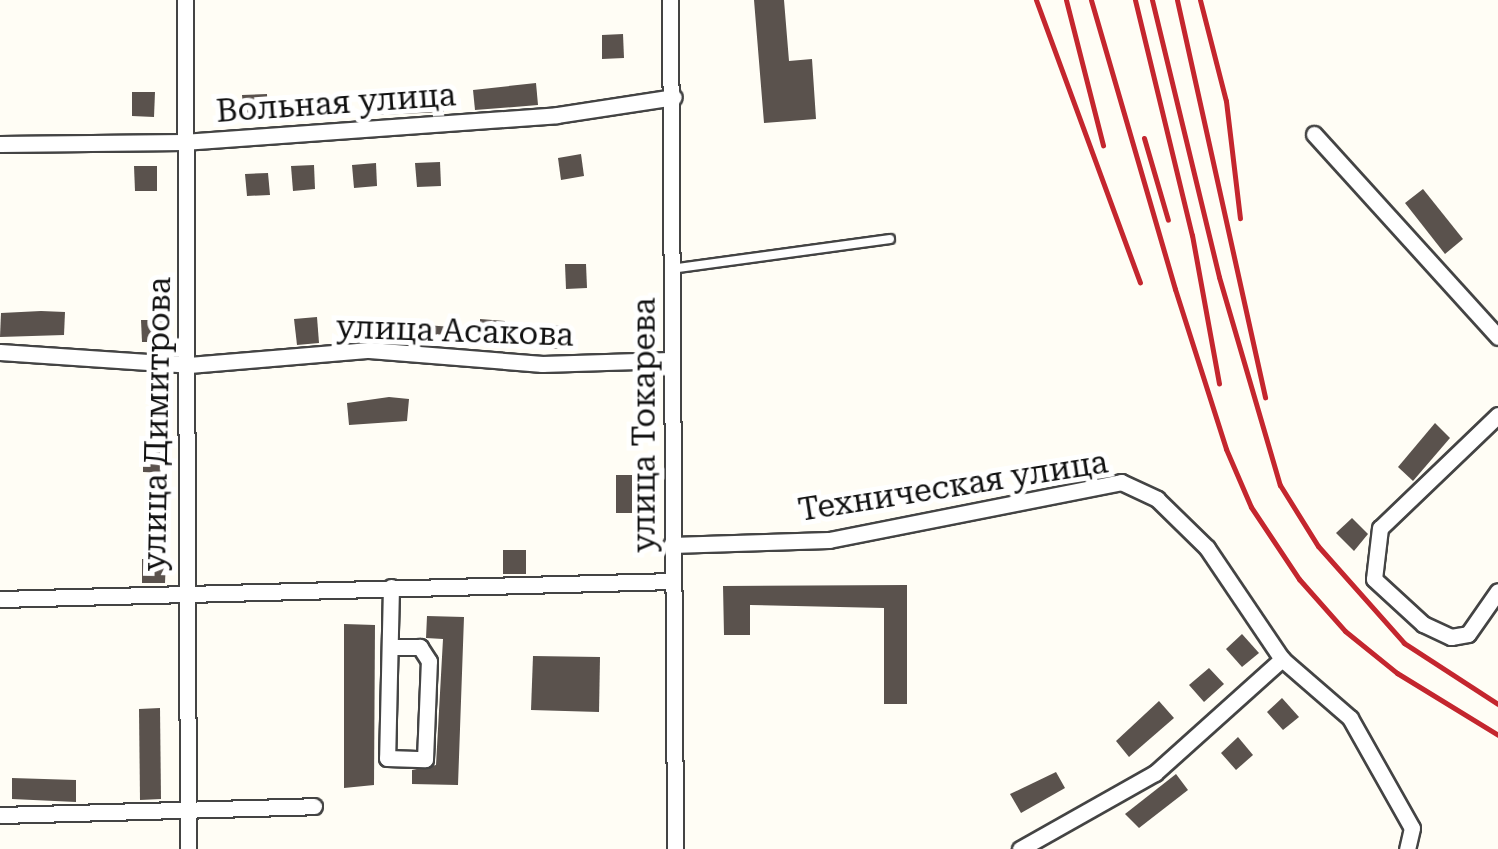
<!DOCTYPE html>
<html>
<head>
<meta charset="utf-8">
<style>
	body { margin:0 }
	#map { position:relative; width:1498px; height:849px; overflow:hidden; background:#fffdf5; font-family:"Roboto Serif",serif }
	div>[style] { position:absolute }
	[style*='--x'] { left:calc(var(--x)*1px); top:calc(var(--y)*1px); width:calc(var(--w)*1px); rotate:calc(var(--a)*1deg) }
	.building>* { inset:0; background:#5a524d }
	.roads { filter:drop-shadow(2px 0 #444) drop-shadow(-2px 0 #444) drop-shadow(0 2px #444) drop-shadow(0 -2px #444) }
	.lane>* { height:8px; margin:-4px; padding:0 4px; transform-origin:4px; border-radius:4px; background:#fff }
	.street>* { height:15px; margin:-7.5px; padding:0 7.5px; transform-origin:7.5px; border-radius:7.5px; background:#fff }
	.rail>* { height:5px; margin:-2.5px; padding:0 2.5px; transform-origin:2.5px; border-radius:2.5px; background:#c4262e }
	span { translate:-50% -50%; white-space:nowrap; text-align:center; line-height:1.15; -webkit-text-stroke:10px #fff; paint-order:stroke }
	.street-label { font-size:32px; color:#111 }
</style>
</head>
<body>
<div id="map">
	<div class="building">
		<div style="clip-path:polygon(754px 0,784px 0,789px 61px,812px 59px,816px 119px,764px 123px)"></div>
		<div style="clip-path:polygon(623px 34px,624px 58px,602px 59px,602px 35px)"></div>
		<div style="clip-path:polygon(536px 83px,538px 105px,475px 110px,473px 90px)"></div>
		<div style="clip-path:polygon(443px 89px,444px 112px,378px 115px,376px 93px)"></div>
		<div style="clip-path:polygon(132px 92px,155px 92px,154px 117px,132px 116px)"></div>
		<div style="clip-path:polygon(267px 94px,268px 116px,244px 118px,242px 95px)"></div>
		<div style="clip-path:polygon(581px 154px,584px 176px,561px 180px,558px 158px)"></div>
		<div style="clip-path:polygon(440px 162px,441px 186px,417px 187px,415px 163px)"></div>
		<div style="clip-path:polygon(376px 163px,377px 186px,354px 188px,352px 165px)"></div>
		<div style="clip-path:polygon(314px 165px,315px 189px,293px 191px,291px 166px)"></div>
		<div style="clip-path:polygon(134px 166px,157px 166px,157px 191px,135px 191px)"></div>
		<div style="clip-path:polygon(268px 173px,270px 195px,247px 196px,245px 174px)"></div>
		<div style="clip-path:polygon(1423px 189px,1463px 239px,1445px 254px,1405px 203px)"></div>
		<div style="clip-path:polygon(565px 264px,586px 264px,587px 288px,566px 289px)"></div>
		<div style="clip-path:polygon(41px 311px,65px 312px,64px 335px,0 337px,1px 313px)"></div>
		<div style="clip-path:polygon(317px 317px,319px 343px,297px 345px,294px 319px)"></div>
		<div style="clip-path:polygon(480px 319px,505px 321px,503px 343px,396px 341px,398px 323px,480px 329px)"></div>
		<div style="clip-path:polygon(141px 320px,165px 320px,166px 342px,142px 342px)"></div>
		<div style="clip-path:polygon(570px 325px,571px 348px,548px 349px,547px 326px)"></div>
		<div style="clip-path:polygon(389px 397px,409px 399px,407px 421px,349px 425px,347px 403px)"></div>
		<div style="clip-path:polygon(1435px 423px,1450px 438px,1413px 481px,1398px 467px)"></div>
		<div style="clip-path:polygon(143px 451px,167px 451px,167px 473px,143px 472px)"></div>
		<div style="clip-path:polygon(616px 475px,632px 475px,632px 513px,616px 513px)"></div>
		<div style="clip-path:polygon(1352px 518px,1368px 534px,1354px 551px,1336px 533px)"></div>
		<div style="clip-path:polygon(503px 550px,526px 550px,526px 574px,503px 574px)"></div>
		<div style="clip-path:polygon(142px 559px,166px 559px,165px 583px,142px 583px)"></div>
		<div style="clip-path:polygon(907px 585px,907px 704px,884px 704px,884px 608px,750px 605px,750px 635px,724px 635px,723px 586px)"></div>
		<div style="clip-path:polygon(427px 616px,464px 617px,458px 785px,412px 784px,412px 770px,436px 765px,443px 639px,426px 638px)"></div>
		<div style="clip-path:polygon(344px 624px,375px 625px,374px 785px,344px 788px)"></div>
		<div style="clip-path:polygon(1242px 634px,1259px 653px,1242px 667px,1226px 649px)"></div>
		<div style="clip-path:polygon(533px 656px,600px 657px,599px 712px,531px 710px)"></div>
		<div style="clip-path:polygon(1209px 668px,1224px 684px,1204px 702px,1189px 685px)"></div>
		<div style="clip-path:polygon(1282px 698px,1299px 717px,1283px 730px,1267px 712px)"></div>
		<div style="clip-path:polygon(1159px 701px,1174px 718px,1129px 757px,1116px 741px)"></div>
		<div style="clip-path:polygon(160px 708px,161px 799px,140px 800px,139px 709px)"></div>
		<div style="clip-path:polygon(1238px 737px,1253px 755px,1236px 770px,1221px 753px)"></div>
		<div style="clip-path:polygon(1056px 772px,1065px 788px,1021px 813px,1010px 794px)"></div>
		<div style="clip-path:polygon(1176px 774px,1188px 790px,1139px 828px,1125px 814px)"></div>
		<div style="clip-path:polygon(12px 778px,76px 780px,76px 802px,12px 799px)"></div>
	</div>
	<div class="roads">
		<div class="lane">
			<div style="--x:671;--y:269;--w:221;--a:-7.8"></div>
		</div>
		<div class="street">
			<div style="--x:185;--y:0;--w:849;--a:89.8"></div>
			<div style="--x:670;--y:0;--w:849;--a:89.66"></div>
			<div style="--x:1314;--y:134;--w:274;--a:47.8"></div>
			<div style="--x:0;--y:144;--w:183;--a:-0.6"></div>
			<div style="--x:183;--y:142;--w:375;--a:-4.1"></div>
			<div style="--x:557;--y:115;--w:118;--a:-8.7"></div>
			<div style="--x:0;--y:352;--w:189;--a:3.9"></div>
			<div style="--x:189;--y:365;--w:181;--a:-4.8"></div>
			<div style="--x:369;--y:350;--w:174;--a:4.6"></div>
			<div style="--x:542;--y:364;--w:128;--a:-1.8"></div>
			<div style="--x:1498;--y:415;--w:163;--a:136.2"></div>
			<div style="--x:1380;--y:528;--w:51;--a:96.7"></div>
			<div style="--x:1374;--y:579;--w:67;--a:42.6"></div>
			<div style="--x:1423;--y:624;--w:31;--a:25"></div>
			<div style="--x:1451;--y:637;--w:17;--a:-10"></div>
			<div style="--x:1468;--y:634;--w:52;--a:-55.1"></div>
			<div style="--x:671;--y:545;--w:158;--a:-1.8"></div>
			<div style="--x:829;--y:540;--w:298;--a:-11.2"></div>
			<div style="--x:1121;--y:482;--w:40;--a:25"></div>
			<div style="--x:1157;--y:499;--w:70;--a:44.4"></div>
			<div style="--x:1207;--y:548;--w:134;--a:56"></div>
			<div style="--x:1282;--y:659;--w:90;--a:40.9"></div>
			<div style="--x:1350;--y:718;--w:126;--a:60.6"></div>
			<div style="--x:1412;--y:828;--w:22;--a:103"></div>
			<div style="--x:391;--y:587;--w:171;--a:91.3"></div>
			<div style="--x:387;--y:758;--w:38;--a:2"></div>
			<div style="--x:425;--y:759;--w:98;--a:-87.7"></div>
			<div style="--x:429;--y:661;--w:17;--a:-123"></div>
			<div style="--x:420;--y:647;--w:26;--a:180"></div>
			<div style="--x:0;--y:599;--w:672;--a:-1.53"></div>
			<div style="--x:0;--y:815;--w:314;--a:-1.6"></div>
			<div style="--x:1020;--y:849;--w:155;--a:-29.4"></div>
			<div style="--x:1155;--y:773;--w:171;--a:-41.9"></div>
		</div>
	</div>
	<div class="rail">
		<div style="--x:1036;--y:0;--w:301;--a:69.8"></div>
		<div style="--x:1066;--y:0;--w:150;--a:75.7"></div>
		<div style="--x:1091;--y:0;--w:301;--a:73.8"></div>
		<div style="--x:1175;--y:289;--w:168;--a:72.3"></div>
		<div style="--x:1226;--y:449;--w:63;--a:66.7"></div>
		<div style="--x:1251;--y:507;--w:87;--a:56.3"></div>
		<div style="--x:1299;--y:579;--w:69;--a:48.5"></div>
		<div style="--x:1345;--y:631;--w:67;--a:38.9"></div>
		<div style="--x:1397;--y:673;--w:119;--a:31.5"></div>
		<div style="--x:1135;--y:0;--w:242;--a:76.4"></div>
		<div style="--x:1192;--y:235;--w:151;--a:79.7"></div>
		<div style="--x:1152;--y:0;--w:285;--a:76.4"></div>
		<div style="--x:1219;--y:277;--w:217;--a:73.7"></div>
		<div style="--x:1280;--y:485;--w:72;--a:58.1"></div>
		<div style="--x:1318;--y:546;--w:130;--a:48.4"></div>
		<div style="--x:1404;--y:643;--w:112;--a:33"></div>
		<div style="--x:1177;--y:0;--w:407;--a:77.5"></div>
		<div style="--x:1200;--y:0;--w:104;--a:75.6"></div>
		<div style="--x:1226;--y:101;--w:118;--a:83.2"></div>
		<div style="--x:1144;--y:138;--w:85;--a:73.7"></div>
	</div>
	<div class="street-label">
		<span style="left:336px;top:103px;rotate:-4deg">Вольная улица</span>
		<span style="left:455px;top:331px;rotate:2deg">улица Асакова</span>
		<span style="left:157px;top:424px;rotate:-89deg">улица Димитрова</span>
		<span style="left:644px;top:425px;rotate:-90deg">улица Токарева</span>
		<span style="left:953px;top:486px;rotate:-9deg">Техническая улица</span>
	</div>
</div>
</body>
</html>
